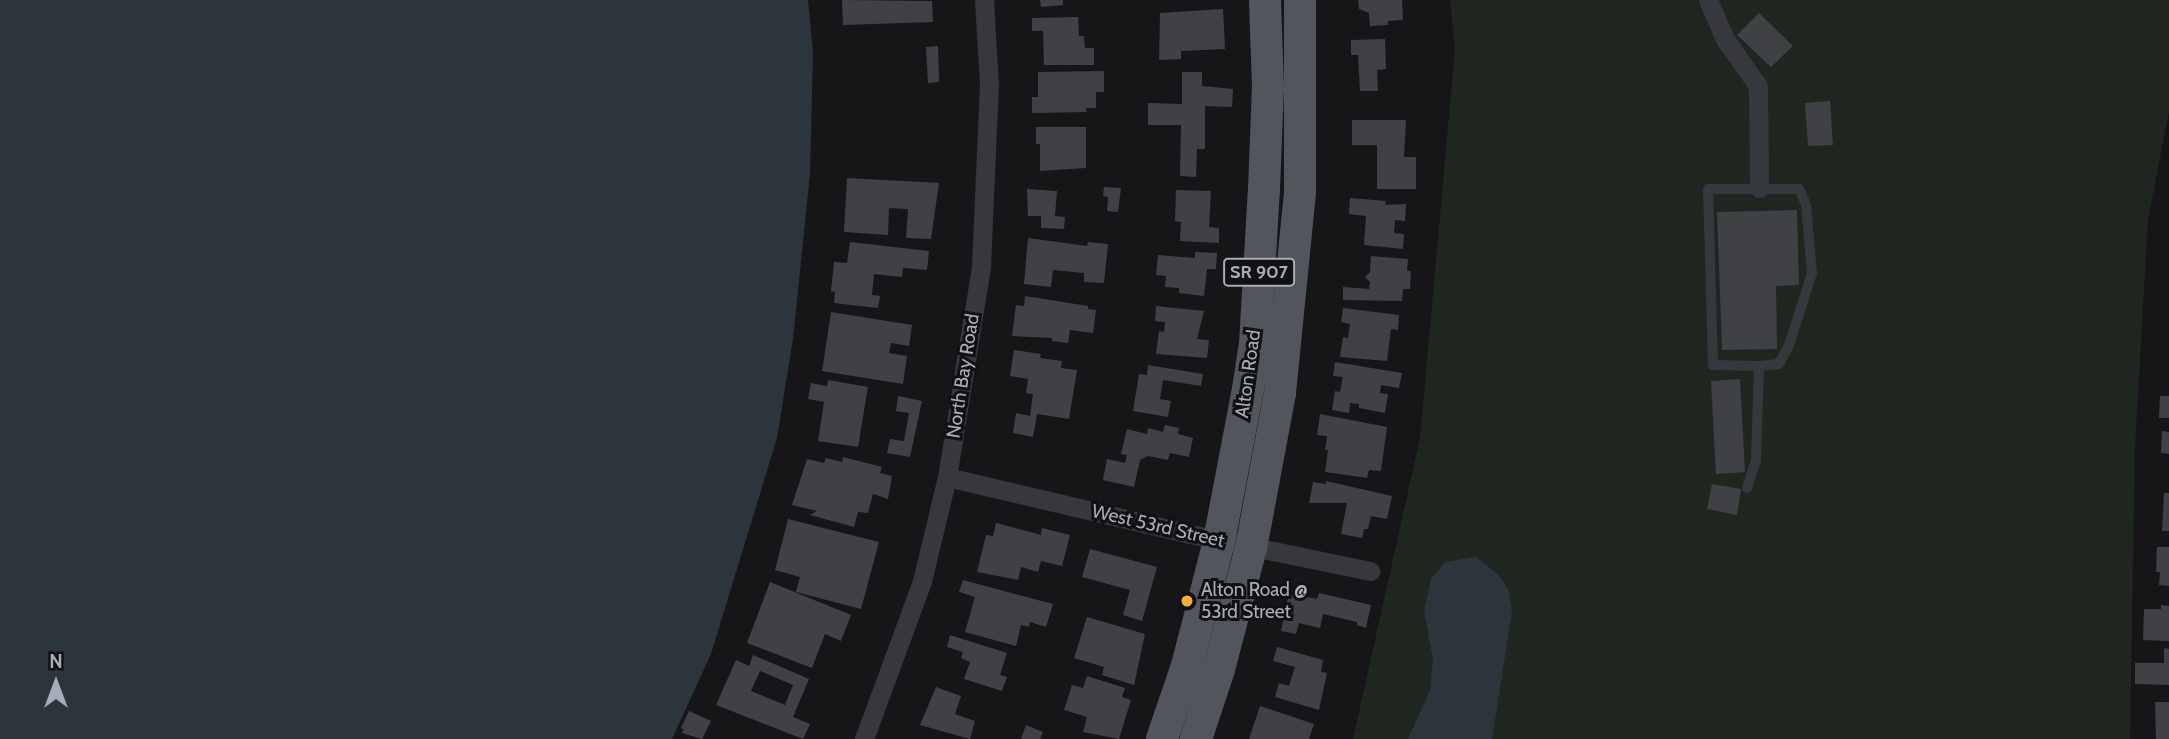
<!DOCTYPE html>
<html>
<head>
<meta charset="utf-8">
<style>
	body { margin:0 }
	#map { position:relative; width:2169px; height:739px; overflow:hidden; background:#161618; font-family:Cabin,sans-serif }
	div>[style] { position:absolute }
	[style*='--x'] { left:calc(var(--x)*1px); top:calc(var(--y)*1px); width:calc(var(--w)*1px); rotate:calc(var(--a)*1deg) }
	.green>* { inset:0; background:#1e261f }
	.water>* { inset:0; background:#2c353c }
	.building>* { inset:0; background:#404145 }
	.lane>* { height:10px; margin:-5px; padding:0 5px; transform-origin:5px; border-radius:5px; background:#37383d }
	.street>* { height:19px; margin:-9.5px; padding:0 9.5px; transform-origin:9.5px; border-radius:9.5px; background:#37383d }
	.primary>* { height:32px; margin:-16px; padding:0 16px; transform-origin:16px; border-radius:16px; background:#53555c }
	.dots>* { width:19px; height:19px; translate:-50% -50%; box-sizing:border-box; border:4px solid #111113; border-radius:50% }
	span { translate:-50% -50%; white-space:nowrap; text-align:center; line-height:1.15; -webkit-text-stroke:6px #111113; paint-order:stroke }
	.shield-label span { padding:2px 5px; background:#111113; border:2px solid; border-radius:5px; -webkit-text-stroke-width:0 }
	.shield-label { font-size:18px; color:#a8adb8; font-weight:700 }
	.street-label { font-size:19px; color:#a8adb8 }
	.poi-label { font-size:19px; color:#a8adb8 }
	.left { translate:0 -50%; text-align:left }
	.north { position:absolute; left:21px; top:648px; width:70px; height:70px; -webkit-text-stroke:5px #111113; paint-order:stroke; rotate:0deg; font-size:19px; font-weight:700; line-height:28px; text-align:center; color:#a8adb8 }
	.north::after { content:''; display:block; margin:auto; width:24px; height:32px; background:#a8adb8; clip-path:polygon(50% 0,100% 100%,50% 72%,0 100%) }
</style>
</head>
<body>
<div id="map">
	<div class="green">
		<div style="clip-path:polygon(1450px 0,2169px 0,2169px 111px,2148px 220px,2135px 448px,2130px 739px,1353px 739px,1420px 438px,1455px 49px)"></div>
	</div>
	<div class="water">
		<div style="clip-path:polygon(0 0,808px 0,813px 52px,810px 174px,793px 339px,777px 438px,711px 654px,672px 739px,0 739px)"></div>
		<div style="clip-path:polygon(1476px 557px,1500px 576px,1509px 591px,1512px 612px,1492px 739px,1408px 739px,1430px 690px,1433px 660px,1424px 610px,1431px 579px,1445px 562px)"></div>
	</div>
	<div class="building">
		<div style="clip-path:polygon(842px 0,932px 1px,933px 22px,843px 25px)"></div>
		<div style="clip-path:polygon(1040px 0,1063px 0,1063px 5px,1041px 7px)"></div>
		<div style="clip-path:polygon(1358px 0,1402px 0,1403px 20px,1388px 21px,1388px 25px,1370px 26px,1369px 13px,1359px 9px)"></div>
		<div style="clip-path:polygon(1223px 9px,1225px 49px,1181px 51px,1181px 59px,1159px 60px,1160px 13px)"></div>
		<div style="clip-path:polygon(1759px 13px,1793px 46px,1771px 67px,1737px 35px)"></div>
		<div style="clip-path:polygon(1078px 17px,1079px 36px,1084px 36px,1085px 48px,1094px 48px,1094px 65px,1044px 65px,1043px 31px,1032px 31px,1032px 18px)"></div>
		<div style="clip-path:polygon(1385px 39px,1386px 69px,1377px 70px,1378px 91px,1360px 91px,1358px 55px,1351px 55px,1351px 40px)"></div>
		<div style="clip-path:polygon(938px 46px,939px 82px,928px 83px,926px 47px)"></div>
		<div style="clip-path:polygon(1104px 71px,1104px 92px,1096px 92px,1096px 108px,1086px 108px,1087px 112px,1032px 113px,1032px 97px,1038px 97px,1038px 72px)"></div>
		<div style="clip-path:polygon(1182px 72px,1202px 72px,1202px 86px,1233px 89px,1232px 107px,1205px 106px,1205px 149px,1197px 149px,1196px 177px,1180px 176px,1181px 125px,1148px 125px,1148px 103px,1182px 104px)"></div>
		<div style="clip-path:polygon(1830px 101px,1833px 145px,1808px 146px,1805px 103px)"></div>
		<div style="clip-path:polygon(1352px 120px,1406px 120px,1404px 157px,1416px 157px,1416px 189px,1377px 189px,1377px 145px,1352px 145px)"></div>
		<div style="clip-path:polygon(1036px 127px,1086px 127px,1086px 168px,1040px 171px,1040px 144px,1036px 144px)"></div>
		<div style="clip-path:polygon(847px 178px,939px 183px,931px 239px,906px 238px,908px 209px,889px 208px,888px 235px,844px 232px)"></div>
		<div style="clip-path:polygon(1104px 187px,1121px 188px,1118px 212px,1107px 211px,1108px 197px,1103px 196px)"></div>
		<div style="clip-path:polygon(1027px 189px,1057px 191px,1055px 216px,1065px 217px,1064px 229px,1041px 228px,1041px 216px,1028px 216px)"></div>
		<div style="clip-path:polygon(1176px 190px,1211px 191px,1209px 227px,1219px 228px,1219px 243px,1180px 241px,1181px 222px,1175px 221px)"></div>
		<div style="clip-path:polygon(1350px 198px,1386px 201px,1385px 205px,1406px 204px,1405px 221px,1395px 220px,1394px 233px,1404px 234px,1403px 249px,1364px 245px,1366px 216px,1349px 214px)"></div>
		<div style="clip-path:polygon(1797px 210px,1799px 285px,1776px 286px,1777px 349px,1722px 350px,1717px 212px)"></div>
		<div style="clip-path:polygon(1028px 238px,1087px 246px,1088px 242px,1108px 244px,1104px 283px,1084px 282px,1084px 273px,1053px 270px,1051px 287px,1024px 284px)"></div>
		<div style="clip-path:polygon(850px 242px,929px 251px,927px 270px,903px 268px,902px 277px,874px 274px,872px 295px,880px 296px,878px 308px,834px 303px,835px 292px,831px 291px,834px 262px,847px 263px)"></div>
		<div style="clip-path:polygon(1195px 252px,1217px 253px,1216px 269px,1207px 269px,1204px 296px,1179px 293px,1179px 288px,1165px 287px,1166px 276px,1156px 275px,1158px 255px,1195px 258px)"></div>
		<div style="clip-path:polygon(1371px 256px,1408px 259px,1407px 271px,1411px 271px,1410px 289px,1403px 289px,1402px 301px,1343px 300px,1343px 287px,1369px 289px,1370px 282px,1365px 277px,1370px 272px)"></div>
		<div style="clip-path:polygon(1025px 296px,1088px 306px,1088px 309px,1096px 310px,1093px 333px,1070px 330px,1068px 343px,1052px 341px,1052px 338px,1012px 336px,1016px 305px,1024px 306px)"></div>
		<div style="clip-path:polygon(1156px 306px,1204px 311px,1197px 339px,1209px 340px,1207px 358px,1156px 354px,1159px 331px,1164px 332px,1165px 322px,1155px 321px)"></div>
		<div style="clip-path:polygon(1343px 308px,1399px 315px,1398px 330px,1391px 329px,1387px 361px,1340px 357px,1343px 337px,1348px 338px,1350px 324px,1341px 322px)"></div>
		<div style="clip-path:polygon(831px 312px,912px 325px,909px 346px,891px 343px,889px 353px,907px 356px,903px 384px,822px 371px)"></div>
		<div style="clip-path:polygon(1014px 350px,1041px 354px,1040px 358px,1062px 361px,1061px 368px,1077px 370px,1069px 419px,1037px 414px,1033px 437px,1013px 433px,1016px 413px,1030px 416px,1033px 394px,1026px 393px,1028px 379px,1010px 376px)"></div>
		<div style="clip-path:polygon(1335px 362px,1402px 373px,1399px 388px,1381px 385px,1380px 393px,1388px 394px,1385px 413px,1359px 408px,1359px 404px,1350px 403px,1349px 413px,1332px 410px,1335px 391px,1340px 392px,1343px 377px,1333px 376px)"></div>
		<div style="clip-path:polygon(1148px 365px,1203px 374px,1201px 386px,1163px 380px,1160px 399px,1171px 401px,1168px 417px,1133px 411px,1139px 374px,1147px 375px)"></div>
		<div style="clip-path:polygon(1740px 379px,1745px 472px,1716px 474px,1711px 381px)"></div>
		<div style="clip-path:polygon(828px 380px,868px 387px,858px 447px,818px 441px,824px 402px,808px 399px,811px 383px,827px 386px)"></div>
		<div style="clip-path:polygon(898px 396px,922px 401px,910px 457px,887px 453px,890px 439px,904px 441px,909px 413px,896px 411px)"></div>
		<div style="clip-path:polygon(2160px 396px,2169px 396px,2169px 418px,2159px 418px)"></div>
		<div style="clip-path:polygon(1320px 414px,1387px 427px,1381px 471px,1369px 470px,1367px 478px,1325px 472px,1328px 450px,1325px 450px,1327px 436px,1317px 435px)"></div>
		<div style="clip-path:polygon(1165px 425px,1179px 428px,1178px 434px,1193px 438px,1189px 457px,1170px 453px,1168px 460px,1148px 456px,1140px 460px,1134px 487px,1103px 480px,1107px 459px,1125px 463px,1127px 455px,1121px 454px,1127px 429px,1147px 434px,1148px 428px,1163px 432px)"></div>
		<div style="clip-path:polygon(2162px 431px,2169px 432px,2169px 454px,2161px 453px)"></div>
		<div style="clip-path:polygon(843px 457px,882px 467px,880px 473px,892px 476px,888px 499px,873px 494px,868px 513px,858px 512px,854px 527px,810px 515px,817px 511px,792px 505px,807px 459px,824px 463px,826px 458px,842px 462px)"></div>
		<div style="clip-path:polygon(1326px 481px,1392px 496px,1387px 519px,1371px 516px,1368px 529px,1364px 529px,1362px 538px,1341px 534px,1347px 503px,1309px 503px,1313px 482px,1326px 484px)"></div>
		<div style="clip-path:polygon(1712px 484px,1741px 489px,1737px 515px,1707px 509px)"></div>
		<div style="clip-path:polygon(2164px 493px,2169px 493px,2169px 531px,2162px 531px)"></div>
		<div style="clip-path:polygon(788px 519px,879px 542px,861px 609px,796px 592px,800px 577px,775px 570px)"></div>
		<div style="clip-path:polygon(996px 523px,1041px 535px,1042px 528px,1070px 535px,1062px 566px,1041px 561px,1038px 572px,1021px 567px,1018px 580px,977px 572px,986px 535px,993px 536px)"></div>
		<div style="clip-path:polygon(2157px 547px,2169px 547px,2169px 586px,2159px 585px,2160px 572px,2156px 572px)"></div>
		<div style="clip-path:polygon(1090px 549px,1157px 567px,1142px 621px,1123px 615px,1130px 590px,1082px 577px)"></div>
		<div style="clip-path:polygon(963px 580px,1053px 604px,1046px 627px,1030px 622px,1029px 627px,1021px 625px,1016px 646px,965px 632px,975px 597px,959px 592px)"></div>
		<div style="clip-path:polygon(770px 582px,851px 615px,841px 641px,825px 634px,812px 668px,747px 643px)"></div>
		<div style="clip-path:polygon(1289px 593px,1317px 599px,1319px 593px,1371px 605px,1366px 628px,1357px 625px,1357px 622px,1323px 614px,1320px 628px,1299px 623px,1296px 634px,1281px 631px)"></div>
		<div style="clip-path:polygon(2161px 605px,2169px 606px,2169px 641px,2143px 640px,2144px 609px,2161px 609px)"></div>
		<div style="clip-path:polygon(1087px 617px,1145px 634px,1134px 685px,1102px 675px,1104px 667px,1074px 658px)"></div>
		<div style="clip-path:polygon(950px 635px,1007px 653px,1000px 675px,1007px 677px,1002px 691px,964px 679px,970px 662px,961px 658px,963px 652px,947px 647px)"></div>
		<div style="clip-path:polygon(1277px 647px,1323px 660px,1321px 672px,1327px 673px,1319px 710px,1275px 697px,1279px 683px,1289px 686px,1295px 667px,1273px 661px)"></div>
		<div style="clip-path:polygon(2164px 648px,2169px 649px,2169px 685px,2135px 684px,2135px 663px,2164px 663px)"></div>
		<div style="clip-path:polygon(evenodd,753px 655px,809px 679px,793px 717px,810px 724px,803px 739px,716px 705px,736px 660px,749px 666px,753px 655px,760px 671px,793px 685px,785px 705px,751px 691px,760px 671px)"></div>
		<div style="clip-path:polygon(1087px 676px,1125px 688px,1122px 697px,1131px 700px,1119px 739px,1083px 732px,1087px 717px,1064px 710px,1072px 685px,1083px 688px)"></div>
		<div style="clip-path:polygon(936px 687px,961px 696px,955px 714px,975px 721px,970px 739px,920px 725px)"></div>
		<div style="clip-path:polygon(2155px 702px,2169px 702px,2169px 739px,2156px 739px)"></div>
		<div style="clip-path:polygon(1260px 706px,1314px 724px,1309px 739px,1249px 739px)"></div>
		<div style="clip-path:polygon(689px 711px,711px 721px,702px 739px,682px 733px,684px 730px,681px 728px)"></div>
		<div style="clip-path:polygon(1026px 725px,1043px 732px,1040px 739px,1021px 739px)"></div>
	</div>
	<div class="lane">
		<div style="--x:1747;--y:488;--w:29;--a:-72"></div>
		<div style="--x:1756;--y:460;--w:94;--a:-88.2"></div>
		<div style="--x:1759;--y:366;--w:46;--a:-178.8"></div>
		<div style="--x:1713;--y:365;--w:176;--a:-91.6"></div>
		<div style="--x:1708;--y:189;--w:91;--a:0"></div>
		<div style="--x:1799;--y:189;--w:17;--a:66"></div>
		<div style="--x:1806;--y:205;--w:68;--a:85"></div>
		<div style="--x:1812;--y:273;--w:76;--a:107.7"></div>
		<div style="--x:1789;--y:345;--w:21;--a:118"></div>
		<div style="--x:1779;--y:364;--w:20;--a:174"></div>
	</div>
	<div class="street">
		<div style="--x:1708;--y:0;--w:43;--a:66.4"></div>
		<div style="--x:1725;--y:39;--w:57;--a:54.9"></div>
		<div style="--x:1758;--y:86;--w:102;--a:89.4"></div>
		<div style="--x:947;--y:477;--w:250;--a:13.2"></div>
		<div style="--x:1190;--y:534;--w:184;--a:11.6"></div>
		<div style="--x:864;--y:739;--w:168;--a:-69.8"></div>
		<div style="--x:922;--y:581;--w:107;--a:-76.5"></div>
		<div style="--x:947;--y:477;--w:214;--a:-80.8"></div>
		<div style="--x:981;--y:266;--w:180;--a:-87.5"></div>
		<div style="--x:989;--y:86;--w:86;--a:-93.3"></div>
	</div>
	<div class="primary">
		<div style="--x:1162;--y:739;--w:77;--a:-71.1"></div>
		<div style="--x:1187;--y:666;--w:129;--a:-75.6"></div>
		<div style="--x:1219;--y:541;--w:155;--a:-79.2"></div>
		<div style="--x:1248;--y:389;--w:46;--a:-81.2"></div>
		<div style="--x:1255;--y:344;--w:154;--a:-86.7"></div>
		<div style="--x:1264;--y:190;--w:103;--a:-87.8"></div>
		<div style="--x:1268;--y:87;--w:87;--a:-92"></div>
		<div style="--x:1196;--y:739;--w:74;--a:-71.8"></div>
		<div style="--x:1219;--y:669;--w:125;--a:-75.2"></div>
		<div style="--x:1251;--y:548;--w:158;--a:-79.4"></div>
		<div style="--x:1280;--y:393;--w:201;--a:-84.3"></div>
		<div style="--x:1300;--y:193;--w:193;--a:-90"></div>
	</div>
	<div class="dots">
		<div style="left:1187px;top:601px;background:#f2b134"></div>
	</div>
	<div class="shield-label">
		<span style="left:1259px;top:272px">SR 907</span>
	</div>
	<div class="street-label">
		<span style="left:1248px;top:374px;rotate:-82deg">Alton Road</span>
		<span style="left:963px;top:376px;rotate:-81deg">North Bay Road</span>
		<span style="left:1158px;top:526px;rotate:13deg">West 53rd Street</span>
	</div>
	<div class="poi-label">
		<span class="left" style="left:1201px;top:601px">Alton Road @<br>53rd Street</span>
	</div>
	<div class="north">N</div>
</div>
</body>
</html>
